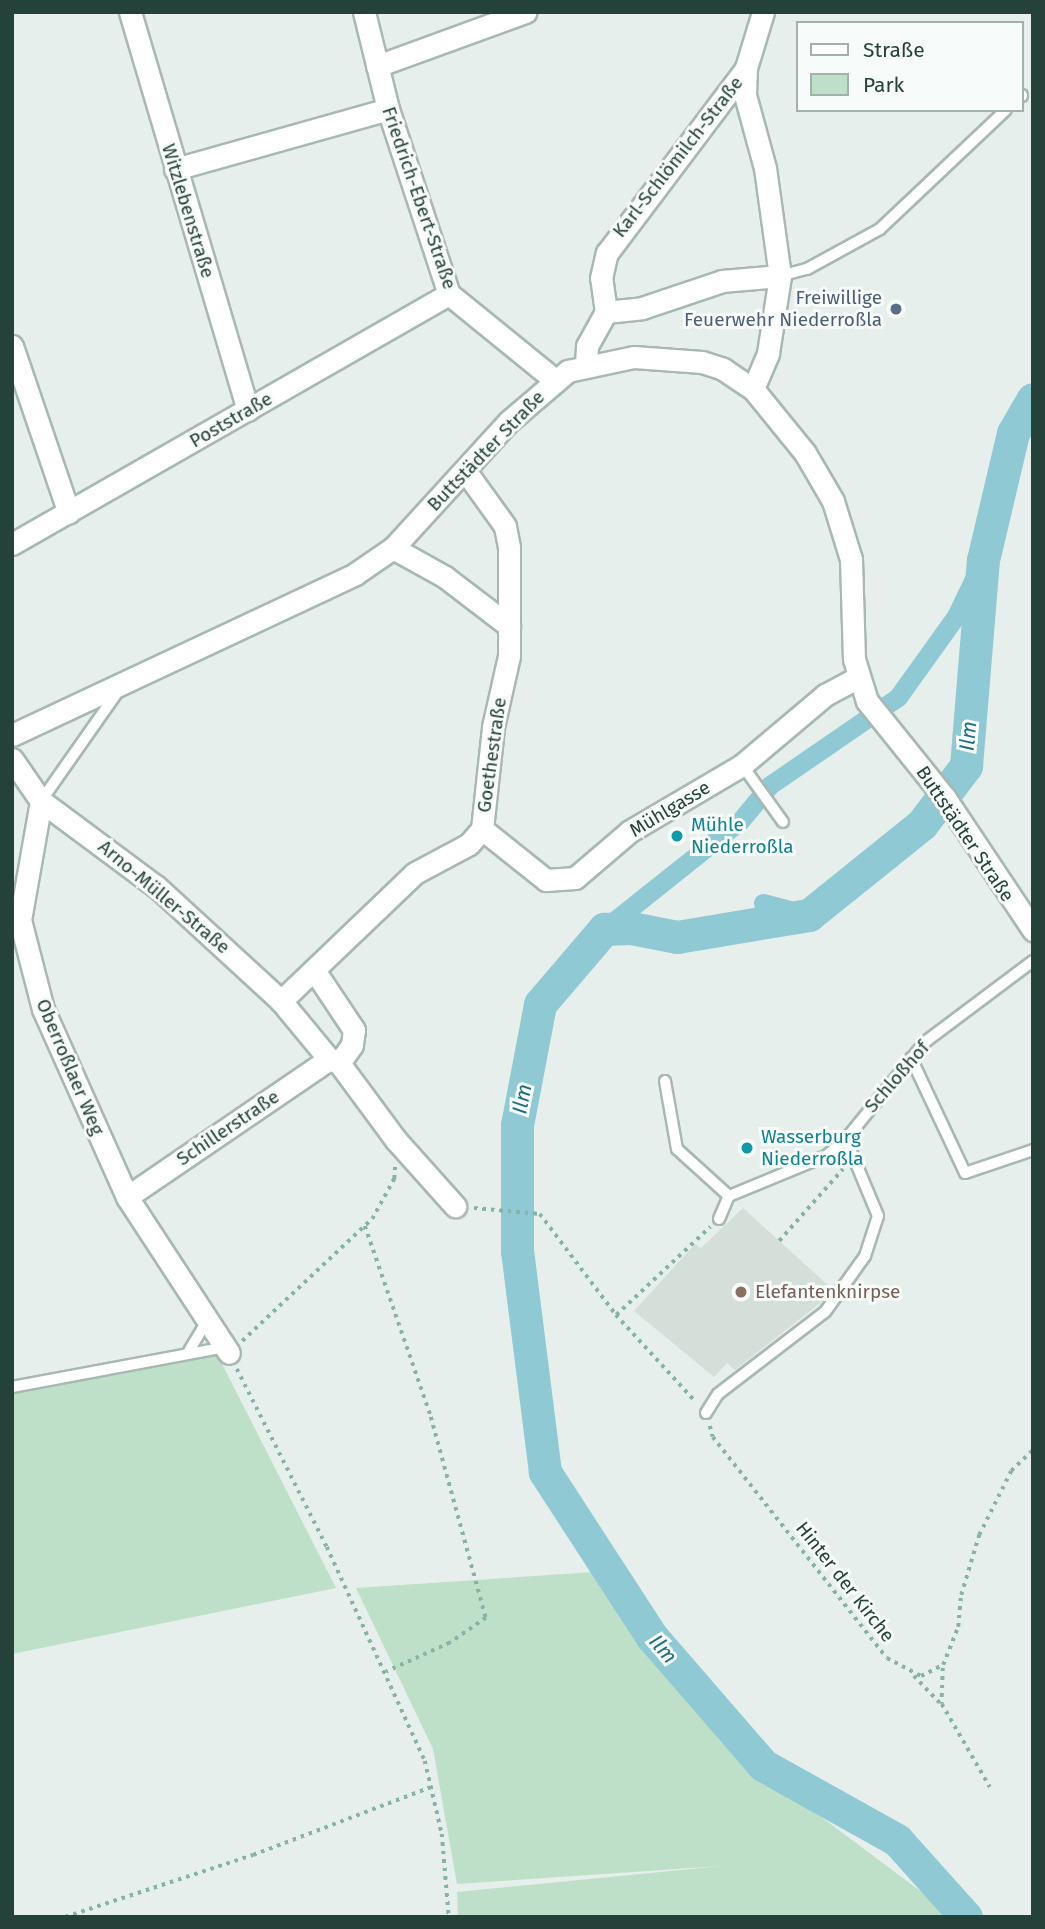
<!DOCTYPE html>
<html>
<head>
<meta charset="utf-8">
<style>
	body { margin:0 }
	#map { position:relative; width:1045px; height:1929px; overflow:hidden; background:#e6efeb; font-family:"Fira Sans",sans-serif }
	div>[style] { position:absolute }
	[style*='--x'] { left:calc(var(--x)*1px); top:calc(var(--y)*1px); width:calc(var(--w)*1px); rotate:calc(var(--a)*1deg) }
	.built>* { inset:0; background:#d4dfda }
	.green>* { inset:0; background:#bfe0c8 }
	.canal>* { height:19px; margin:-9.5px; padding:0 9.5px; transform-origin:9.5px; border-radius:9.5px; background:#8ec9d4 }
	.river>* { height:33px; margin:-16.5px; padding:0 16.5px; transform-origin:16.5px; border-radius:16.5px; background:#8ec9d4 }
	.path>* { height:3.5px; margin-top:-1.75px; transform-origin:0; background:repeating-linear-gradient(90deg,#86b3a5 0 3.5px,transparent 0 8.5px) }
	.roads { filter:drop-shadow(2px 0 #a8b8b2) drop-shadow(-2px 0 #a8b8b2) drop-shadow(0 2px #a8b8b2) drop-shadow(0 -2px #a8b8b2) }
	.service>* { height:10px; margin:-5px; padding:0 5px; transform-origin:5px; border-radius:5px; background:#fff }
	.minor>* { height:21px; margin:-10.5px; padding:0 10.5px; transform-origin:10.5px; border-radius:10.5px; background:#fff }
	.secondary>* { height:21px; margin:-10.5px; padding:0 10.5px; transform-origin:10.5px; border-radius:10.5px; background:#fff }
	.dots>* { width:19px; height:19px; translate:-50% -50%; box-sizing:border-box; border:4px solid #f7fbf9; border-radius:50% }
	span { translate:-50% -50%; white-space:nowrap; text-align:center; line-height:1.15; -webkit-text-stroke:6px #f7fbf9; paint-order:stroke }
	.street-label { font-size:19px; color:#24423a }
	.service-label { font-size:19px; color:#4e5e75 }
	.right { translate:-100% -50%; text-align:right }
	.culture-label { font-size:19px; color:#0d838f }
	.left { translate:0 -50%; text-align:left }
	.education-label { font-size:19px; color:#785e54 }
	.water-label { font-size:21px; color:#1c6f80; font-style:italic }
	.frame { position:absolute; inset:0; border:14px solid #24423a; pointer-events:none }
	.legend { position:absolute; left:796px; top:21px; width:228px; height:91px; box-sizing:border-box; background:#f7fbf9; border:2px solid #a3b1ad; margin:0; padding:9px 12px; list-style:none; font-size:21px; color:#24423a }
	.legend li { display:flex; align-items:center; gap:14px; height:35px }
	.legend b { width:35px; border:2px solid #a3b1ad }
</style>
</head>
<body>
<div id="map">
	<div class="built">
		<div style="clip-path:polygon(743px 1208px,830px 1287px,829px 1296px,735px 1370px,727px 1363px,714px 1377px,634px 1311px,695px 1244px,701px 1248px)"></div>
	</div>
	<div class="green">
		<div style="clip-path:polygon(217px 1354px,336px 1588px,12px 1654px,12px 1392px)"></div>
		<div style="clip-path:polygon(594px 1572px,721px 1742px,955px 1917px,458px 1917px,457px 1892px,721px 1866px,457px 1884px,433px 1749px,356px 1588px)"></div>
	</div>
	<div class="canal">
		<div style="--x:763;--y:903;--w:48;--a:14.6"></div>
		<div style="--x:604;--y:929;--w:174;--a:-38.5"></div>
		<div style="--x:740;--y:821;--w:47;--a:-50.2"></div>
		<div style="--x:770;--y:785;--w:155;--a:-34.5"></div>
		<div style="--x:898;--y:697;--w:100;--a:-54.4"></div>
		<div style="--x:956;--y:616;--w:62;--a:-64.3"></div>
	</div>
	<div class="river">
		<div style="--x:966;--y:1917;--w:103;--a:-131.9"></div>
		<div style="--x:897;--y:1840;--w:154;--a:-150.8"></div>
		<div style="--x:763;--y:1765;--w:169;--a:-130.9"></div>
		<div style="--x:652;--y:1637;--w:197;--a:-123"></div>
		<div style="--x:545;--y:1472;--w:223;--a:-97.2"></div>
		<div style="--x:517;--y:1251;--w:126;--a:-90"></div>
		<div style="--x:517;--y:1125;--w:123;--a:-79.2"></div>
		<div style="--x:540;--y:1004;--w:99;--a:-49.5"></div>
		<div style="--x:604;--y:929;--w:27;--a:-2"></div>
		<div style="--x:631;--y:928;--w:47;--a:11.1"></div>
		<div style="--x:677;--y:937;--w:134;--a:-9.5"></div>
		<div style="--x:809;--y:915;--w:145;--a:-38.8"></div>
		<div style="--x:922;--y:824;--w:73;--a:-52.8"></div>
		<div style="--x:966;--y:766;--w:207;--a:-85.3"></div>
		<div style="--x:983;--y:560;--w:130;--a:-76.7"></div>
		<div style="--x:1013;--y:433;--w:39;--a:-60"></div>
	</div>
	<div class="path">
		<div style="--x:474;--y:1208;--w:66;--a:5.2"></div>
		<div style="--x:540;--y:1214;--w:126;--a:53"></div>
		<div style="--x:616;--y:1315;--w:118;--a:47.4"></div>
		<div style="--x:365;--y:1226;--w:202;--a:70.9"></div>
		<div style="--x:431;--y:1417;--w:208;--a:74.7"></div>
		<div style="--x:486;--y:1618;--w:44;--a:145.2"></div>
		<div style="--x:450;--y:1643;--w:70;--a:155.6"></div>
		<div style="--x:779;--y:1241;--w:96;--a:-48.4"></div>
		<div style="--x:616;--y:1315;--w:129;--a:-43.1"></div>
		<div style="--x:242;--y:1341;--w:178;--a:-43.2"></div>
		<div style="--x:372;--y:1219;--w:46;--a:-61.2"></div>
		<div style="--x:394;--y:1179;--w:13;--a:-86"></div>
		<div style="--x:237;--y:1369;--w:199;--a:63.2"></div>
		<div style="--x:327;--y:1547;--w:235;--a:65.4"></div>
		<div style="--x:425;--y:1761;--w:75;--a:76.9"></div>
		<div style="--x:442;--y:1834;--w:83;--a:85.2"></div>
		<div style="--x:710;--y:1426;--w:11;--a:75"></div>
		<div style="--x:713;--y:1437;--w:281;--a:51.8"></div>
		<div style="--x:887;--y:1658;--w:38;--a:28"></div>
		<div style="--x:921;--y:1676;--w:25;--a:-27"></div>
		<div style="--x:943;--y:1665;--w:41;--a:-68.5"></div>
		<div style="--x:958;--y:1627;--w:32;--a:-85"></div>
		<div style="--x:961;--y:1595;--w:63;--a:-73.3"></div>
		<div style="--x:979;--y:1535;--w:72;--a:-63.4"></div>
		<div style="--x:1011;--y:1471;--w:30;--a:-44"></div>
		<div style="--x:943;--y:1668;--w:36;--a:92"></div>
		<div style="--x:942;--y:1704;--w:96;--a:60"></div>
		<div style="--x:914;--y:1676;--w:37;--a:46"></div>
		<div style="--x:65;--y:1917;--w:198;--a:-18.3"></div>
		<div style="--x:253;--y:1855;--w:191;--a:-20.9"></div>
	</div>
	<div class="roads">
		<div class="service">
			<div style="--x:1022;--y:96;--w:1;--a:-90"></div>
			<div style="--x:780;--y:276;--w:28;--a:-15"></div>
			<div style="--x:807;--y:269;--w:83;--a:-28.7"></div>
			<div style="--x:880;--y:229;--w:173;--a:-43.4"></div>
			<div style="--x:742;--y:765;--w:70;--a:54.3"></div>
			<div style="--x:41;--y:801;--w:136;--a:-54.9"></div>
			<div style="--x:911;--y:1058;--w:127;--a:64.8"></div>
			<div style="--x:965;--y:1173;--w:72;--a:-18.7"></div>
			<div style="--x:665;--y:1081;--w:69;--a:80"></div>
			<div style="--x:677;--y:1149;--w:70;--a:42.1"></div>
			<div style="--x:729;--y:1196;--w:105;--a:-22.4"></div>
			<div style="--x:826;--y:1156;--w:26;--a:-40"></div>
			<div style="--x:846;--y:1139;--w:125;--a:-50.8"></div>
			<div style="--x:925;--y:1042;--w:135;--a:-36.9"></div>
			<div style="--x:719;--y:1219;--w:25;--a:-67"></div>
			<div style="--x:189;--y:1351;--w:35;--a:-59"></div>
			<div style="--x:12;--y:1387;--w:217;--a:-10.6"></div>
			<div style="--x:706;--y:1413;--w:22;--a:-58"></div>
			<div style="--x:718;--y:1394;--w:135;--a:-37.5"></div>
			<div style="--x:825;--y:1312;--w:69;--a:-54.5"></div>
			<div style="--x:865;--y:1256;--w:42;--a:-72"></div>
			<div style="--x:878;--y:1216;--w:83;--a:-112.6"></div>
		</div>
		<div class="minor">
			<div style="--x:130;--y:12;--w:415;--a:73.5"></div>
			<div style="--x:364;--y:12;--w:100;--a:76.1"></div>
			<div style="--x:388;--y:109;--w:195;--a:71.8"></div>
			<div style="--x:449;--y:294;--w:136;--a:39.1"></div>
			<div style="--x:377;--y:66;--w:158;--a:-20"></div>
			<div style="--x:175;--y:169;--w:221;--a:-15.7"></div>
			<div style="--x:606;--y:312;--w:36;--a:-6"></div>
			<div style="--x:642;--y:308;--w:84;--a:-18.6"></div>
			<div style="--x:722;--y:281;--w:58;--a:-4.9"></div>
			<div style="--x:12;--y:346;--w:176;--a:71.2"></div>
			<div style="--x:586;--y:365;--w:19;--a:-87"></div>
			<div style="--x:587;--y:346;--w:39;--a:-61"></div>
			<div style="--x:606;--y:312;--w:34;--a:-98"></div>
			<div style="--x:601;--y:278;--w:26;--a:-77"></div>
			<div style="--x:607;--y:253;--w:229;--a:-53"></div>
			<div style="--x:753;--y:389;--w:39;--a:-67"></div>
			<div style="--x:768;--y:353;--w:78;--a:-81.1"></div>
			<div style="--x:780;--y:276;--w:109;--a:-97.9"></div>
			<div style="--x:765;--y:168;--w:76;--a:-105.3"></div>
			<div style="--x:745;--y:95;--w:27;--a:-88"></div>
			<div style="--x:746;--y:68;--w:59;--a:-73.1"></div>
			<div style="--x:12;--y:544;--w:503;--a:-29.77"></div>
			<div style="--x:393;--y:548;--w:60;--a:29.1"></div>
			<div style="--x:445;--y:577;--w:81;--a:37.4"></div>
			<div style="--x:12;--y:759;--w:51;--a:55.4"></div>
			<div style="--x:41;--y:801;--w:121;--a:100"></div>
			<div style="--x:20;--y:920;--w:92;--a:75.5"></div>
			<div style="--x:43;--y:1009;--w:206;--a:65.9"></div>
			<div style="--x:127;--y:1197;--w:186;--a:56.8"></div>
			<div style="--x:41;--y:801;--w:144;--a:36.6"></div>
			<div style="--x:157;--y:887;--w:168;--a:42.6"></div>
			<div style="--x:281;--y:1001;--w:75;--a:50.4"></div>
			<div style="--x:329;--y:1059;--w:11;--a:22"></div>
			<div style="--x:339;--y:1063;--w:96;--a:53.5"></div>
			<div style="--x:396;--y:1140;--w:89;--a:48.2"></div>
			<div style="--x:482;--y:829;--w:82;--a:38.6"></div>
			<div style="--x:546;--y:880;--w:29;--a:-4"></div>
			<div style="--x:575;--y:878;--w:72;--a:-40.5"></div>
			<div style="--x:630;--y:831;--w:130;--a:-30.5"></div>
			<div style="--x:742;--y:765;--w:109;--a:-40.1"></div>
			<div style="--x:825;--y:695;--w:36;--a:-28"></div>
			<div style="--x:314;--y:970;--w:72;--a:56.3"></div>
			<div style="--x:354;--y:1030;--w:15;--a:98"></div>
			<div style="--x:352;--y:1045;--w:22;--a:126"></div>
			<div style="--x:281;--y:1001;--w:185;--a:-43.7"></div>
			<div style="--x:415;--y:873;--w:61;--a:-28.2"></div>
			<div style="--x:469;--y:844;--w:20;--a:-49"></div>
			<div style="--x:482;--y:829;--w:103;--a:-83.8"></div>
			<div style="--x:493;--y:727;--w:73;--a:-77.3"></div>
			<div style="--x:509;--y:656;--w:109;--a:-90"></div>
			<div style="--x:509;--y:547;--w:21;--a:-101"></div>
			<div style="--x:505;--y:526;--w:67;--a:-125.8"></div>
			<div style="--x:127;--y:1197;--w:245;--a:-34.3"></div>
		</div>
		<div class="secondary">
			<div style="--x:12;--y:735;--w:379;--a:-25.1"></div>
			<div style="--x:355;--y:574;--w:46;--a:-34.4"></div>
			<div style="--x:393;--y:548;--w:171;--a:-47.6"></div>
			<div style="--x:508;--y:422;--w:79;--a:-40.4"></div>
			<div style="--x:568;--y:371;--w:67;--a:-12"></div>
			<div style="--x:634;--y:357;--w:68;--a:4.2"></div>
			<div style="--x:702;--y:362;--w:22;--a:18"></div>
			<div style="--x:723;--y:369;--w:36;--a:34"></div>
			<div style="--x:753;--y:389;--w:82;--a:50.9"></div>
			<div style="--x:805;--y:453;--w:56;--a:59.7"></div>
			<div style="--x:833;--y:501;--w:61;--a:72.8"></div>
			<div style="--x:851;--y:559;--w:100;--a:88.3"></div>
			<div style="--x:854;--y:659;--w:44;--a:72.8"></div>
			<div style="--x:867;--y:701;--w:124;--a:51.2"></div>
			<div style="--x:945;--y:798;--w:159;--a:56.3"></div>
		</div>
	</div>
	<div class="dots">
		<div style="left:896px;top:309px;background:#5c6f8a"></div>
		<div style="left:677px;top:836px;background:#0f9aa8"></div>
		<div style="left:747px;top:1148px;background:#0f9aa8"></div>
		<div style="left:741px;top:1292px;background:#8d6e63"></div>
	</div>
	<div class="street-label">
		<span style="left:678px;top:157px;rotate:-52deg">Karl-Schlömilch-Straße</span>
		<span style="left:419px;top:198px;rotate:71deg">Friedrich-Ebert-Straße</span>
		<span style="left:188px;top:211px;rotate:73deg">Witzlebenstraße</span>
		<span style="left:231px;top:420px;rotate:-30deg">Poststraße</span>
		<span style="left:486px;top:451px;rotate:-46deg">Buttstädter Straße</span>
		<span style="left:492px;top:755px;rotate:-82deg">Goethestraße</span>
		<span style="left:670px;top:809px;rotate:-31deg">Mühlgasse</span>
		<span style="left:965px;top:834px;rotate:56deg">Buttstädter Straße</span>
		<span style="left:164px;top:897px;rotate:40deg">Arno-Müller-Straße</span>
		<span style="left:70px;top:1067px;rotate:67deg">Oberroßlaer Weg</span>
		<span style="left:897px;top:1077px;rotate:-49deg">Schloßhof</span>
		<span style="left:228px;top:1128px;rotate:-34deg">Schillerstraße</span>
		<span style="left:845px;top:1582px;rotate:52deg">Hinter der Kirche</span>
	</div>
	<div class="service-label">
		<span class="right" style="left:882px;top:309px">Freiwillige<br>Feuerwehr Niederroßla</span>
	</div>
	<div class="culture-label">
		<span class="left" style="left:691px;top:836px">Mühle<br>Niederroßla</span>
		<span class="left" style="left:761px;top:1148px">Wasserburg<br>Niederroßla</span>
	</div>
	<div class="education-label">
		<span class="left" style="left:755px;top:1292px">Elefantenknirpse</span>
	</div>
	<div class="water-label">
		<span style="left:968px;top:736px;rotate:-85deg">Ilm</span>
		<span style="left:522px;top:1099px;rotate:-79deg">Ilm</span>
		<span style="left:663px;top:1649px;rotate:50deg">Ilm</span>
	</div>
	<div class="frame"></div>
	<ul class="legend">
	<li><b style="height:9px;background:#fff"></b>Straße</li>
	<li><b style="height:19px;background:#bfe0c8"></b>Park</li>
	</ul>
</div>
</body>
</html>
